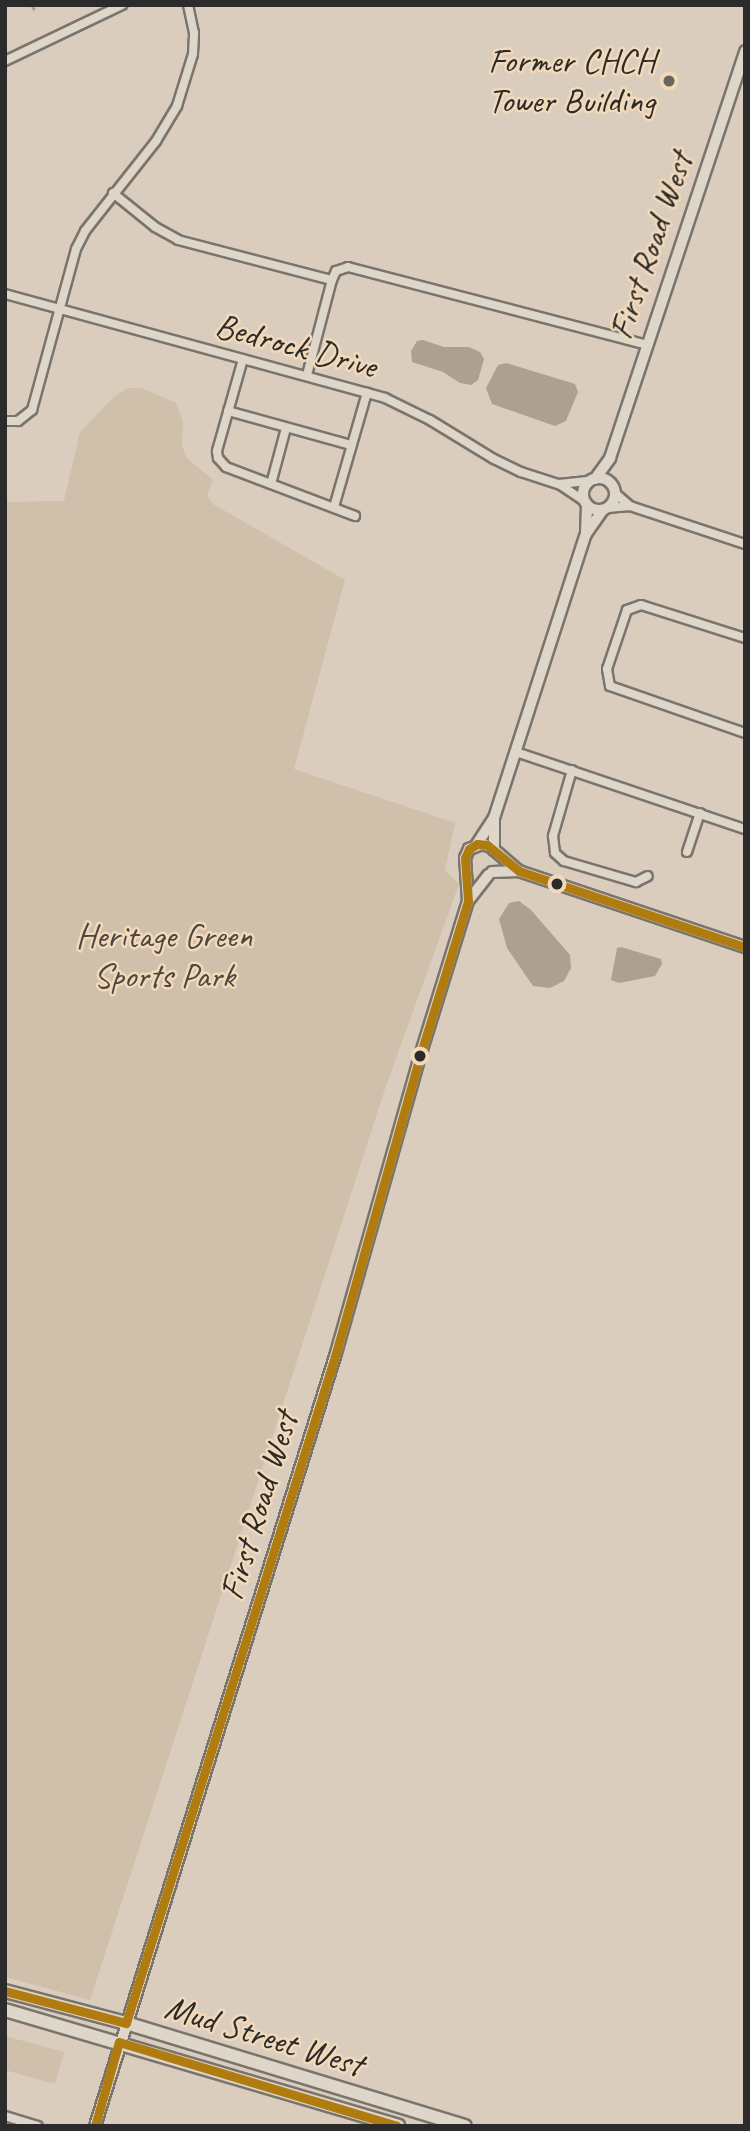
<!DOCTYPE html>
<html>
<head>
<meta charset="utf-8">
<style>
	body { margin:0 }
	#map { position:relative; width:750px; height:2131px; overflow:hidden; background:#dacdbd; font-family:Caveat,sans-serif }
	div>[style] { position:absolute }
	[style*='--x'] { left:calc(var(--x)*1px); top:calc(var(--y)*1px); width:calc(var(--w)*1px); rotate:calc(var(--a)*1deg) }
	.green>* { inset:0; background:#d0bfaa }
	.water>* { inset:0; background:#aea090 }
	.stream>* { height:2.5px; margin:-1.25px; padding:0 1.25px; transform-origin:1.25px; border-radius:1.25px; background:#aea090 }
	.roads { filter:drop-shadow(2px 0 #7a746d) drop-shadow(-2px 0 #7a746d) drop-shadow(0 2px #7a746d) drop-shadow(0 -2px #7a746d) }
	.street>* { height:8px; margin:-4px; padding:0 4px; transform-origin:4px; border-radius:4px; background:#dfd6ca }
	.secondary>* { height:10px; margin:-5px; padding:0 5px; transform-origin:5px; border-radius:5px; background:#dfd6ca }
	.secondary>.ring { margin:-5px; padding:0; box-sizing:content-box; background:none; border:10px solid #dfd6ca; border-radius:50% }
	.primary>* { height:12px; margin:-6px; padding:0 6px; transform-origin:6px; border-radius:6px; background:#dfd6ca }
	.bus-1>* { height:9px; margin:-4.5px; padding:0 4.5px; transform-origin:4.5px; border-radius:4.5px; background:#b07b0f }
	.dots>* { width:19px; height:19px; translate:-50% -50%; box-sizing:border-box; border:4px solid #f2d9ba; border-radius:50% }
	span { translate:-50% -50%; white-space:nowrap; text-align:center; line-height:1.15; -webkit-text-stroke:5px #f2d9ba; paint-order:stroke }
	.poi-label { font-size:35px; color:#2b2b2b }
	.right { translate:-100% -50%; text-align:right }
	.street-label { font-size:35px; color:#2b2b2b }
	.park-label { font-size:35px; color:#4a4641 }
	.frame { position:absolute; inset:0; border:7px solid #2b2b2b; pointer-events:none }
</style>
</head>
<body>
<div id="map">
	<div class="green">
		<div style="clip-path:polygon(128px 388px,141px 388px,176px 403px,183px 421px,182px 446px,187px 458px,213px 480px,207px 495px,213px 504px,345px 580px,294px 769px,455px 823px,445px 870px,459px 884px,385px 1089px,90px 2000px,5px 1977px,5px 502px,64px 501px,80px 432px,116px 395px)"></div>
		<div style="clip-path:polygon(5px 2036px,64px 2052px,55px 2084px,5px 2070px)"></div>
	</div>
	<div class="water">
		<div style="clip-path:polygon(423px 340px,444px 347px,469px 347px,480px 352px,484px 359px,478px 380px,471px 385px,460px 383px,443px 372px,412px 362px,411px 351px,417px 341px)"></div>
		<div style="clip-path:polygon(506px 363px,575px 384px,578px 392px,566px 421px,555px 426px,492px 404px,486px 388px,498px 365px)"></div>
		<div style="clip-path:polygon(519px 901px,531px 910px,570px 955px,571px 968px,564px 981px,550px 988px,533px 986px,507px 948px,499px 919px,509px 903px)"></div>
		<div style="clip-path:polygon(621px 947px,661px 959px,662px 964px,655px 976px,619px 983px,611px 980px,617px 948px)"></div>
	</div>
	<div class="stream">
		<div style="--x:32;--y:5;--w:4;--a:63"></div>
	</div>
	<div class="roads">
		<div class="street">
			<div style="--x:5;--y:61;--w:130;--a:-25.6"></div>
			<div style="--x:113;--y:193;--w:54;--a:39"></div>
			<div style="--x:155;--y:227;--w:26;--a:29"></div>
			<div style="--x:178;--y:240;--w:159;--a:14.6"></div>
			<div style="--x:5;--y:294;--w:394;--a:15.3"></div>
			<div style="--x:385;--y:398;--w:50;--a:26.1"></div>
			<div style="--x:430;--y:420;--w:75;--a:31.4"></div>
			<div style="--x:494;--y:459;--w:30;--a:26"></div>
			<div style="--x:521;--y:472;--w:40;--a:18"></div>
			<div style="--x:559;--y:484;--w:30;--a:34"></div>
			<div style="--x:243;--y:359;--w:96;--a:105.8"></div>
			<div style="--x:217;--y:451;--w:7;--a:82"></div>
			<div style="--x:218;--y:458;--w:12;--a:48"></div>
			<div style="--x:226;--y:467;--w:138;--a:20.8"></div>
			<div style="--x:307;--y:375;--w:98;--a:-75.3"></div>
			<div style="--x:332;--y:280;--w:10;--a:-66"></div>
			<div style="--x:336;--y:271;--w:13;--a:-18"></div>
			<div style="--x:348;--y:267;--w:309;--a:14.6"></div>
			<div style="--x:228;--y:411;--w:128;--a:15.5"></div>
			<div style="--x:5;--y:421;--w:13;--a:0"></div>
			<div style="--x:18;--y:421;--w:18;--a:-38"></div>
			<div style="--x:32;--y:410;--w:167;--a:-74.7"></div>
			<div style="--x:76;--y:249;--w:20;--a:-63"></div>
			<div style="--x:85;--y:231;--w:115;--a:-51.7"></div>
			<div style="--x:156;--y:141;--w:41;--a:-59"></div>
			<div style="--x:177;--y:106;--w:54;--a:-72.9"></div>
			<div style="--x:193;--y:54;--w:21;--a:-87"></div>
			<div style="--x:194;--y:33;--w:29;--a:-102"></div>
			<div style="--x:271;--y:484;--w:58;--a:-75"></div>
			<div style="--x:559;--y:484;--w:31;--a:-6"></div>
			<div style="--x:615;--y:493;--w:20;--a:41"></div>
			<div style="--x:334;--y:507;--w:119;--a:-73.9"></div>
			<div style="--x:608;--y:508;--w:22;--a:-5"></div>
			<div style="--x:630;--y:506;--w:121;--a:18.3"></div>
			<div style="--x:745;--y:638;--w:109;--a:-162.4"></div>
			<div style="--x:641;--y:605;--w:15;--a:160"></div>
			<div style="--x:627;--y:610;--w:62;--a:108.7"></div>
			<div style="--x:607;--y:669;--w:17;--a:80"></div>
			<div style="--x:610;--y:686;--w:143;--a:19.2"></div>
			<div style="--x:516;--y:752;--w:242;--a:18.6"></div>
			<div style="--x:572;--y:770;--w:69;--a:106.1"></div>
			<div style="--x:553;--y:836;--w:17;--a:83"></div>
			<div style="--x:555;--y:853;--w:12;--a:42"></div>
			<div style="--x:564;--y:861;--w:75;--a:16.3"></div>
			<div style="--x:636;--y:882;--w:13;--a:-27"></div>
			<div style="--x:687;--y:852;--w:41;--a:-71.6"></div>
			<div style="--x:5;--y:2116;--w:34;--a:17"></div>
		</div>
		<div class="secondary">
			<div class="ring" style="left:583px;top:478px;width:22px;height:22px"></div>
			<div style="--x:595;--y:479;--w:26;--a:-54"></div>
			<div style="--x:610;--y:458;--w:429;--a:-71.6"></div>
			<div style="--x:586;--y:534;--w:28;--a:-88"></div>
			<div style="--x:477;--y:844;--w:31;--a:-57"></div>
			<div style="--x:494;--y:850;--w:32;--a:-90"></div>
			<div style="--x:494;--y:818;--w:299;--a:-72.1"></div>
			<div style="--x:586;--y:534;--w:29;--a:-55"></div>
			<div style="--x:492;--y:872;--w:27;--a:-2"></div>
			<div style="--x:468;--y:901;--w:43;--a:-94"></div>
			<div style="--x:465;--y:858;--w:10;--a:-66"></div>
			<div style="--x:469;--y:849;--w:14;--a:-21"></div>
			<div style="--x:482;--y:844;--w:9;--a:18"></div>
			<div style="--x:491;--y:847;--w:37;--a:41"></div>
			<div style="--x:519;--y:871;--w:238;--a:18.6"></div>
			<div style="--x:95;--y:2126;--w:810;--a:-72.68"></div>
			<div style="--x:336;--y:1353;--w:309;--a:-74.2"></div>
			<div style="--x:420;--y:1056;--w:162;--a:-72.8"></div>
			<div style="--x:468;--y:901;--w:33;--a:-52"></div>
		</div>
		<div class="primary">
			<div style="--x:5;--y:1991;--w:125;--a:14.8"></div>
			<div style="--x:126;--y:2023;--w:354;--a:16.9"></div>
			<div style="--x:5;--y:2010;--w:410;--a:16.4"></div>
		</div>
	</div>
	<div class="bus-1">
		<div style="--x:5;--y:1991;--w:125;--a:14.8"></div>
		<div style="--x:126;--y:2023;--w:702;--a:-72.6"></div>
		<div style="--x:336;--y:1353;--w:309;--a:-74.2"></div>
		<div style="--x:420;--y:1056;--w:162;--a:-72.8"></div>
		<div style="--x:468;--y:901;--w:43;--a:-94"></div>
		<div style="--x:465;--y:858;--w:10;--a:-66"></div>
		<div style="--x:469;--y:849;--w:9;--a:-32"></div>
		<div style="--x:477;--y:844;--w:10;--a:6"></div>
		<div style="--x:487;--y:845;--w:41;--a:39.1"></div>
		<div style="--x:519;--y:871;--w:238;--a:18.6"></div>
		<div style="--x:95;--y:2126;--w:87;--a:-74.1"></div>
		<div style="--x:119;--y:2042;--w:290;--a:16.8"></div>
	</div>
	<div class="dots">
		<div style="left:669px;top:81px;background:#68645e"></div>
		<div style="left:557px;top:884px;background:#2b2b2b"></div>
		<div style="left:420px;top:1056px;background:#2b2b2b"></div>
	</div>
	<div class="poi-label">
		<span class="right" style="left:655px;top:81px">Former CHCH<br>Tower Building</span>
	</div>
	<div class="street-label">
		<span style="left:651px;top:246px;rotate:-71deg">First Road West</span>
		<span style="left:296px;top:346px;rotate:15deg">Bedrock Drive</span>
		<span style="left:259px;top:1506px;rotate:-73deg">First Road West</span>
		<span style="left:264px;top:2036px;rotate:17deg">Mud Street West</span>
	</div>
	<div class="park-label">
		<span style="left:164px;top:956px">Heritage Green<br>Sports Park</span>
	</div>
	<div class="frame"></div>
</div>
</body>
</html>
